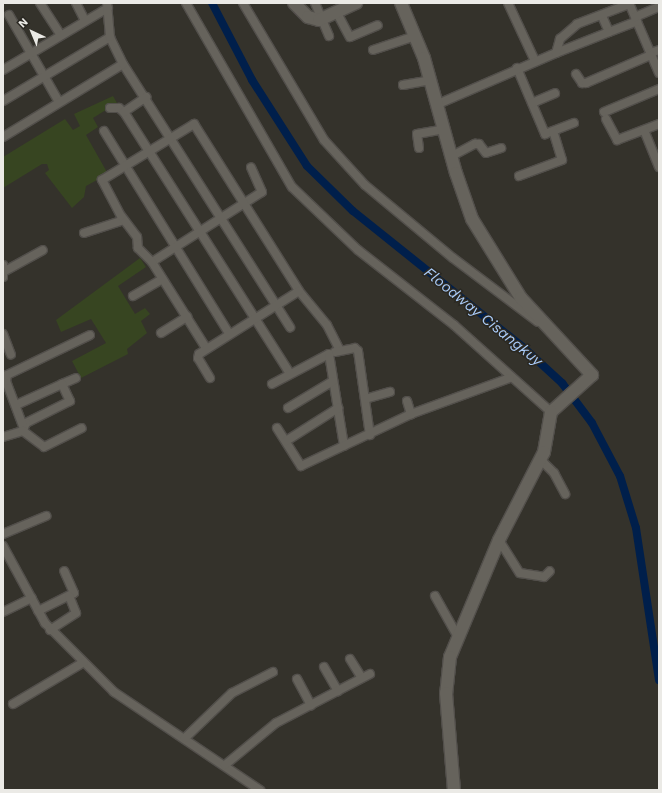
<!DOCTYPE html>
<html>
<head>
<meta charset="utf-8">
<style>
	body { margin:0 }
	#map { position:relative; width:662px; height:793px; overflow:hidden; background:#34322b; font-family:"Work Sans",sans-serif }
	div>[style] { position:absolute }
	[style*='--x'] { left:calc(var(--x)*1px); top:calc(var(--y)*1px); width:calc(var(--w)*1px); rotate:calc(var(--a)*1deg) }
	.green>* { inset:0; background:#374521 }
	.canal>* { height:8px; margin:-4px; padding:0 4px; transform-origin:4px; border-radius:4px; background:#001f4b }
	.roads { filter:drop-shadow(1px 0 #524f4b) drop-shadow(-1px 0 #524f4b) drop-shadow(0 1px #524f4b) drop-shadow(0 -1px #524f4b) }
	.street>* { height:8px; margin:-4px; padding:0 4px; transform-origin:4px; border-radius:4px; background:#66635c }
	.secondary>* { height:12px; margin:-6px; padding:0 6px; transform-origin:6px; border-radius:6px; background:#66635c }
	span { translate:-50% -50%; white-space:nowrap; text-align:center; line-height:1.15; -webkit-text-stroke:3px #2a2822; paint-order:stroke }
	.water-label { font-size:15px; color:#abccf9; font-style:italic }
	.frame { position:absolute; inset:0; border:4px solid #ebeae6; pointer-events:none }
	.north { position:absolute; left:12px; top:12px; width:40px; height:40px; -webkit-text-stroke:3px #2a2822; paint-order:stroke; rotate:316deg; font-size:11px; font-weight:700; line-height:16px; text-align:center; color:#ebeae6 }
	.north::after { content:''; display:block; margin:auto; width:14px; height:18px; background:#ebeae6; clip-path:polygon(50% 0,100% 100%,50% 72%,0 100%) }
</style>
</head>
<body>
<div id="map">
	<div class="green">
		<div style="clip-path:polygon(113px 96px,117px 103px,93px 118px,98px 127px,86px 135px,108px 174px,86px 186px,84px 197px,72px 208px,45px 173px,49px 170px,47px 164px,42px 164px,3px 188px,3px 157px,65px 119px,73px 130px,80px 126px,74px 114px)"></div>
		<div style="clip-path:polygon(140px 258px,146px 267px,118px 286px,135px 314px,145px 308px,150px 314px,141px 321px,147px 333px,127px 349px,128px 354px,81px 378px,72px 361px,106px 343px,91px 319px,61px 332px,56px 320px)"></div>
	</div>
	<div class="canal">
		<div style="--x:212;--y:3;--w:87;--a:62.5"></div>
		<div style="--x:252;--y:80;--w:102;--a:57.4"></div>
		<div style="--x:307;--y:166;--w:64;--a:44.4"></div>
		<div style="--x:353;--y:211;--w:219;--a:38.7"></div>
		<div style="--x:524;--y:348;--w:52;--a:42.6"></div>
		<div style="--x:562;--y:383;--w:50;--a:53.1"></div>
		<div style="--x:592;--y:423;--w:60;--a:62.2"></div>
		<div style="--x:620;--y:476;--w:54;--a:72.9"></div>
		<div style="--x:636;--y:528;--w:154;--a:81.4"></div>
	</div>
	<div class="roads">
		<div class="street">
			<div style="--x:40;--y:3;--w:38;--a:57"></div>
			<div style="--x:76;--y:3;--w:20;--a:63"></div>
			<div style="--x:186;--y:3;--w:212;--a:60.1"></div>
			<div style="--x:292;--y:187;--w:91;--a:43.7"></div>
			<div style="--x:358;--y:250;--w:122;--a:38"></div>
			<div style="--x:454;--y:325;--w:130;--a:41.9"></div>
			<div style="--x:243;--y:3;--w:159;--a:59.4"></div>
			<div style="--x:324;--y:140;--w:61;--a:47.7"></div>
			<div style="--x:365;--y:185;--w:114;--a:39.7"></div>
			<div style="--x:453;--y:258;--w:106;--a:37"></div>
			<div style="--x:315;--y:3;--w:36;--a:67"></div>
			<div style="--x:508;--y:3;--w:64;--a:65"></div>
			<div style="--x:629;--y:3;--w:76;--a:66.8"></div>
			<div style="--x:337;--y:13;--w:27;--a:62"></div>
			<div style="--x:350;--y:37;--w:30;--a:-23"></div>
			<div style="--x:9;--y:15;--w:100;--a:60.1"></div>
			<div style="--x:602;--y:16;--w:17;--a:66"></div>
			<div style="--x:609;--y:32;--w:30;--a:-21"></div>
			<div style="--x:635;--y:17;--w:26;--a:-23"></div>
			<div style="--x:373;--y:50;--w:44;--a:-18.4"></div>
			<div style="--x:556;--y:53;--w:57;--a:-21.6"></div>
			<div style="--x:650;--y:53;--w:9;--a:-18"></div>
			<div style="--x:123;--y:64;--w:312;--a:57.6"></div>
			<div style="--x:517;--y:68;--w:72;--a:67"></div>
			<div style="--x:545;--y:134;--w:31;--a:-21"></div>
			<div style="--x:3;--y:70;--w:122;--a:-30.6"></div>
			<div style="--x:576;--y:74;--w:11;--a:56"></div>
			<div style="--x:582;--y:83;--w:4;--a:0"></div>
			<div style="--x:586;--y:83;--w:71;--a:-23.3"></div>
			<div style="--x:403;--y:85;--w:28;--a:-10"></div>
			<div style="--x:3;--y:101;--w:125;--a:-30.9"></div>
			<div style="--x:532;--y:103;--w:25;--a:-23"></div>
			<div style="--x:438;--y:104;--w:129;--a:-23.4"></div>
			<div style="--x:556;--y:53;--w:15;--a:-74"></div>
			<div style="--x:560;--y:39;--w:23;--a:-41"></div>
			<div style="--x:577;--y:24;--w:56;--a:-21"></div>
			<div style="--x:110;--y:108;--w:9;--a:0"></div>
			<div style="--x:119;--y:108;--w:6;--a:39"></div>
			<div style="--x:124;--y:112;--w:310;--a:57.6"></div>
			<div style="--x:124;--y:112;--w:27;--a:-34"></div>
			<div style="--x:604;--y:112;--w:60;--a:-22.7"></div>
			<div style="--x:606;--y:119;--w:24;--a:62"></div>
			<div style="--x:617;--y:140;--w:45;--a:-20.9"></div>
			<div style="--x:644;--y:130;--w:40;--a:68"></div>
			<div style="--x:104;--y:131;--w:238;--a:58.3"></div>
			<div style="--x:3;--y:137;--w:140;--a:-31.3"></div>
			<div style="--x:123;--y:64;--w:30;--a:-116"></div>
			<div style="--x:110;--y:37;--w:34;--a:-95"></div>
			<div style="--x:419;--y:148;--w:14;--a:-98"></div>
			<div style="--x:417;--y:134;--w:28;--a:-10"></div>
			<div style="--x:452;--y:156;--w:26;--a:-28"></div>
			<div style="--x:475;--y:144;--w:4;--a:0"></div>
			<div style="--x:479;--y:144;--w:11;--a:52"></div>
			<div style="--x:486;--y:153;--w:16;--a:-18"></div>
			<div style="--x:519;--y:176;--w:46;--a:-20.4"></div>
			<div style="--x:562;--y:160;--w:30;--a:-107"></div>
			<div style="--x:84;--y:233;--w:42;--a:-18"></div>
			<div style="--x:152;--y:262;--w:130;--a:-32.5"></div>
			<div style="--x:262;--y:192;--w:27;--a:-114"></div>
			<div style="--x:3;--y:265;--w:12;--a:90"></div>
			<div style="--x:5;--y:271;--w:43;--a:-28.9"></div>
			<div style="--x:133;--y:296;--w:34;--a:-30"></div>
			<div style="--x:161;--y:333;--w:31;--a:-32"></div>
			<div style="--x:3;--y:334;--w:22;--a:69"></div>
			<div style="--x:206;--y:348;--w:102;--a:-122.1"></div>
			<div style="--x:152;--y:262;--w:20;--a:-135"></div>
			<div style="--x:138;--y:248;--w:11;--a:-95"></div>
			<div style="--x:137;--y:237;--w:26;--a:-127"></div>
			<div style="--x:121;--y:216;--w:41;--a:-117.8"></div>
			<div style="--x:102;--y:180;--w:108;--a:-31.3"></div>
			<div style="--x:194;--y:124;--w:197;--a:57.8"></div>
			<div style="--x:299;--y:291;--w:44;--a:50.5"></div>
			<div style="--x:327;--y:325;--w:28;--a:63"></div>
			<div style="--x:335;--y:352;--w:20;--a:-11"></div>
			<div style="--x:355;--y:348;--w:4;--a:45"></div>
			<div style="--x:358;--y:351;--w:85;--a:81.9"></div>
			<div style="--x:210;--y:378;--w:23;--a:-121"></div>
			<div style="--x:198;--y:358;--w:4;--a:-76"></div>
			<div style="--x:199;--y:354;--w:118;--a:-32.2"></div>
			<div style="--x:62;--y:384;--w:15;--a:-23"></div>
			<div style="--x:272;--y:384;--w:64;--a:-27.8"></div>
			<div style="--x:329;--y:354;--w:93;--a:80.7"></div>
			<div style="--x:365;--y:399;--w:26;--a:-16"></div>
			<div style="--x:407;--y:401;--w:14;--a:73"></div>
			<div style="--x:16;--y:405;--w:51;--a:-24.5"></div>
			<div style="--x:62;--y:384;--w:19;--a:65"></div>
			<div style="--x:70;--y:401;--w:49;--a:153.4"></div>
			<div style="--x:26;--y:423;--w:8;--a:113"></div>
			<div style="--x:288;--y:408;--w:52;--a:-31"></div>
			<div style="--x:23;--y:426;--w:48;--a:-110.7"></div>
			<div style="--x:6;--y:381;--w:6;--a:-81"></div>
			<div style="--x:7;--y:375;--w:92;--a:-25.7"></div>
			<div style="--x:277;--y:428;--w:45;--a:57.7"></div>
			<div style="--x:301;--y:466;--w:122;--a:-25.3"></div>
			<div style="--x:411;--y:414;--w:105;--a:-20"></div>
			<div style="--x:3;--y:437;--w:21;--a:-17"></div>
			<div style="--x:23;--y:431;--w:26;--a:37"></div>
			<div style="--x:44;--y:447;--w:42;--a:-26.6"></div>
			<div style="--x:286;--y:441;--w:62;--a:-32.4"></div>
			<div style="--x:540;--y:459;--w:20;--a:45"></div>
			<div style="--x:554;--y:473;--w:24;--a:62"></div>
			<div style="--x:3;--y:534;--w:47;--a:-22.7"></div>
			<div style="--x:499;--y:540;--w:39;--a:58"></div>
			<div style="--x:520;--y:573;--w:24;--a:9"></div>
			<div style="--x:544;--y:577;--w:8;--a:-45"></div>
			<div style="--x:3;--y:546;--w:88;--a:61.4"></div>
			<div style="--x:45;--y:623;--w:98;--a:45"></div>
			<div style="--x:114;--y:692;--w:176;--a:33.9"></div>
			<div style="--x:435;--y:596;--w:47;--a:60.7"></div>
			<div style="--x:38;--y:611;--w:40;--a:-26.6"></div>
			<div style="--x:74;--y:593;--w:24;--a:-114"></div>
			<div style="--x:3;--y:612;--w:32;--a:-26"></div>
			<div style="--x:50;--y:630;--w:31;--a:-33"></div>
			<div style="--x:76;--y:613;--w:18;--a:-112"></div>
			<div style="--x:350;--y:659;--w:22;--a:58"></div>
			<div style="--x:324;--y:667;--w:28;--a:60"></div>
			<div style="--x:297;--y:679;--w:30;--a:62"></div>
			<div style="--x:13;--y:704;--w:82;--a:-30.6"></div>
			<div style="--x:185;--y:738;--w:65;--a:-43.8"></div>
			<div style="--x:232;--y:693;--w:46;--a:-27.1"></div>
			<div style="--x:225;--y:765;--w:66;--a:-39.5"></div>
			<div style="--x:276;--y:723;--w:106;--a:-27.5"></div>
		</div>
		<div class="secondary">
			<div style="--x:294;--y:3;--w:20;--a:45"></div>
			<div style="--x:308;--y:17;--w:11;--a:15"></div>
			<div style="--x:319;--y:20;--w:41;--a:-24.7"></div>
			<div style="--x:401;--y:3;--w:60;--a:67.3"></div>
			<div style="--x:424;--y:58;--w:119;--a:74.5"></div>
			<div style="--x:456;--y:173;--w:49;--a:70.8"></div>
			<div style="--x:472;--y:219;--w:93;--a:58.2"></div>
			<div style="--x:521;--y:298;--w:105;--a:47.3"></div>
			<div style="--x:592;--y:375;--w:55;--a:137.9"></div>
			<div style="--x:551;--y:412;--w:41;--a:99.9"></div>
			<div style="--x:544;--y:452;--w:99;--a:117.1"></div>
			<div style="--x:499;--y:540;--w:127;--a:112.7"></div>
			<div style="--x:450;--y:657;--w:36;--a:96"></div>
			<div style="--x:446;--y:693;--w:97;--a:85.3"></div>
		</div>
	</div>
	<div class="water-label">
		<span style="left:483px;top:317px;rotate:39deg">Floodway Cisangkuy</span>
	</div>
	<div class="frame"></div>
	<div class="north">N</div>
</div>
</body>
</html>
